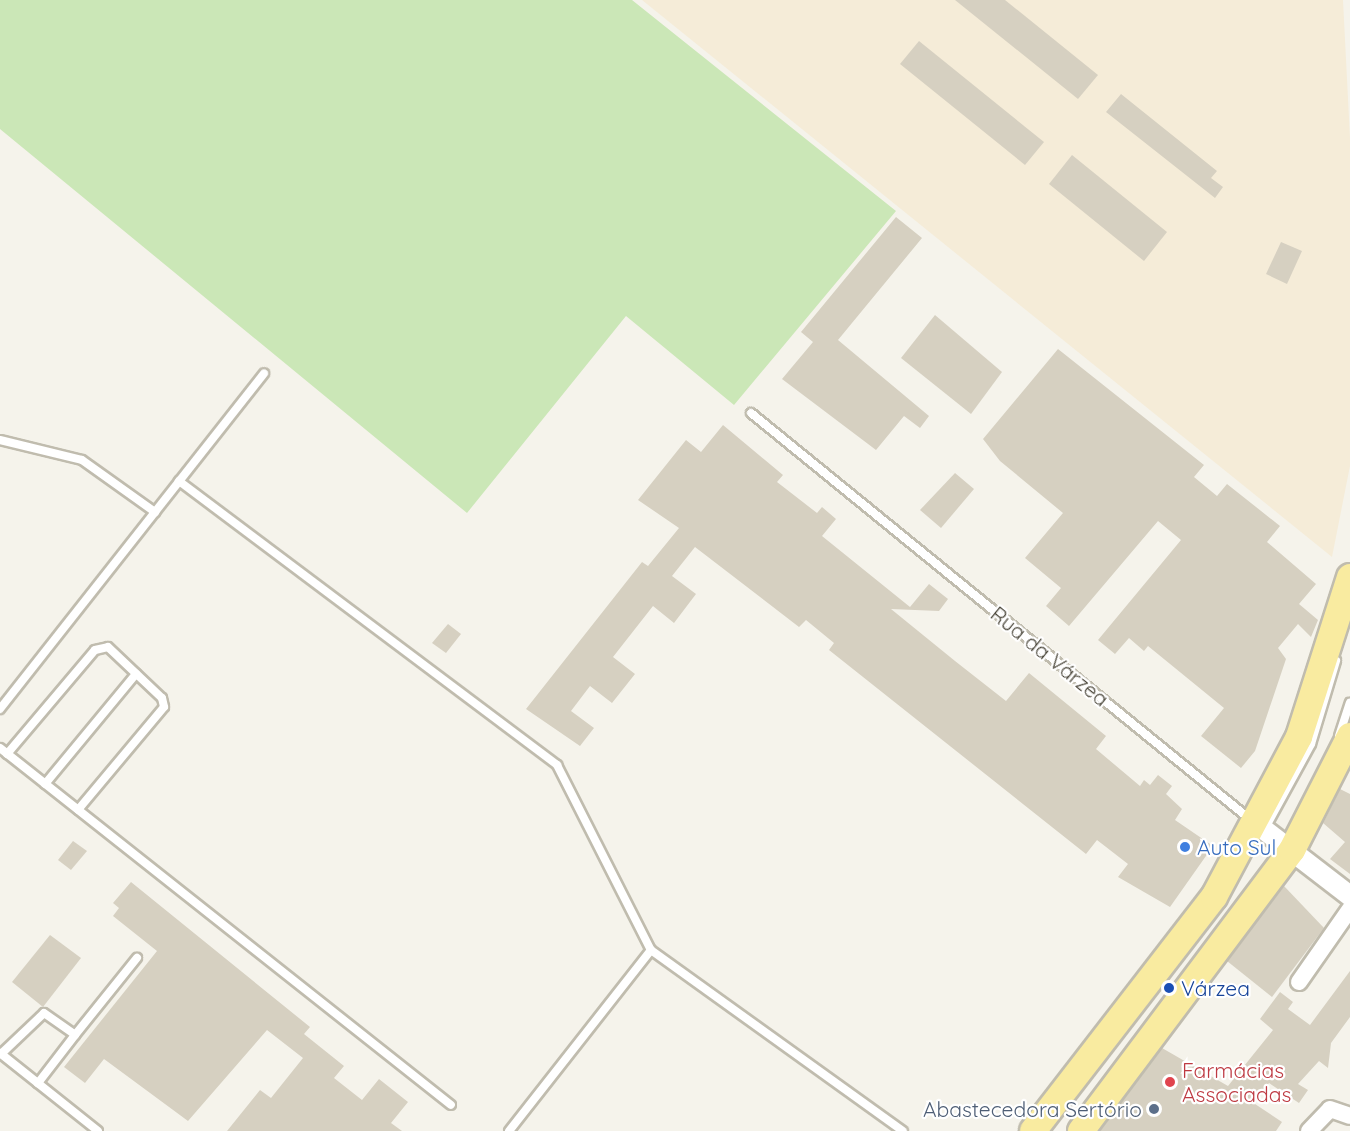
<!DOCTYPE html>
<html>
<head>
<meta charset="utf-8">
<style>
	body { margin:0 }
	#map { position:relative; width:1350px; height:1131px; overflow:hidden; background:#f5f3eb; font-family:Quicksand,sans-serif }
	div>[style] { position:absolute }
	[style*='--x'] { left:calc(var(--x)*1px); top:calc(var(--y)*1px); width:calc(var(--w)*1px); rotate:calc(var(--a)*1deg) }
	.commercial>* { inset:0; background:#f5ecd8 }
	.green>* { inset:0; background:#cbe7b7 }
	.building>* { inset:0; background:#d6d0c1 }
	.roads { filter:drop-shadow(2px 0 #c0bcae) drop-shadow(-2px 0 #c0bcae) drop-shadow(0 2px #c0bcae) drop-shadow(0 -2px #c0bcae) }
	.service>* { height:8px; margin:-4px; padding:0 4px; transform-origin:4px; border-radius:4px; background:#fff }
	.minor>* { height:16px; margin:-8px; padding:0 8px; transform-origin:8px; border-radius:8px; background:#fff }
	.tertiary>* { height:20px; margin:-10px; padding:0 10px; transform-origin:10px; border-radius:10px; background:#fff }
	.primary>* { height:26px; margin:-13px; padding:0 13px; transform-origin:13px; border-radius:13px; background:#f9eba0 }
	.dots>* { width:16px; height:16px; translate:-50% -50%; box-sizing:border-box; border:3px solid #fff; border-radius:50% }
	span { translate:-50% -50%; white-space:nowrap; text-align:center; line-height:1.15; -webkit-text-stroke:4.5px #fff; paint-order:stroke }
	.street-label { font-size:21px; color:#494539 }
	.shop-label { font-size:21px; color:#366cbe }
	.left { translate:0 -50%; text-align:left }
	.transit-label { font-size:21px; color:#164399 }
	.health-label { font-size:21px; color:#be3a42 }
	.service-label { font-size:21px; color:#4e5e75 }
	.right { translate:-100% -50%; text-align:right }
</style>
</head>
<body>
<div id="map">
	<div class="commercial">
		<div style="clip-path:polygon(642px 0,1343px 0,1350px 138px,1350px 466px,1332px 557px)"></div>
	</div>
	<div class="green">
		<div style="clip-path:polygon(0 0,632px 0,896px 211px,734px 405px,626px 316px,467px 513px,0 129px)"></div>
	</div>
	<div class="building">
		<div style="clip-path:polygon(955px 0,1005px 0,1098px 75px,1078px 99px)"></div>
		<div style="clip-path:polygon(919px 41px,1044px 142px,1025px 165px,900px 64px)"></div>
		<div style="clip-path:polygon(1121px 94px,1217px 171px,1211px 178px,1223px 187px,1215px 198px,1106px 112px)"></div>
		<div style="clip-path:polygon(1072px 155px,1167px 232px,1144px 261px,1049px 184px)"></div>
		<div style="clip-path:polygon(896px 217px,922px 238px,838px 340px,929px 416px,920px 428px,904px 416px,876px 450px,782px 379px,813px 342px,801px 332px)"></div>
		<div style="clip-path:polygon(1281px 242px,1302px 251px,1287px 284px,1266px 274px)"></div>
		<div style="clip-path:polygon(935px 315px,1002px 372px,971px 414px,901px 358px)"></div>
		<div style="clip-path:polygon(1058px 349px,1204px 465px,1194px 477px,1217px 496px,1227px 484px,1280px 526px,1267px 542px,1316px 584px,1299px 604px,1318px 620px,1311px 637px,1298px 624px,1278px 648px,1286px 659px,1255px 751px,1241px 768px,1201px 736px,1224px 708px,1148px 646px,1144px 651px,1129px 638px,1115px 654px,1098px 640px,1181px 540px,1158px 521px,1069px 626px,1046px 606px,1061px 588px,1025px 558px,1063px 513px,1000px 461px,983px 439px)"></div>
		<div style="clip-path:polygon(723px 425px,783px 475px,777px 482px,817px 513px,822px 507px,836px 519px,822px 536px,910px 607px,929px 584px,948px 599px,939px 611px,891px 609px,955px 661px,1006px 701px,1029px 673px,1106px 736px,1096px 749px,1140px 786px,1144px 780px,1150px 785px,1158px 775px,1172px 786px,1166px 794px,1182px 809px,1175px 820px,1213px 846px,1170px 907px,1118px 877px,1128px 864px,1097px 840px,1086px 854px,829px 650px,834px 643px,806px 620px,799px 627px,695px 547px,672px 576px,696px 594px,674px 623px,653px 606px,613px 657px,635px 674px,612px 703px,590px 686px,571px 711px,594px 728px,580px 746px,526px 709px,642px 562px,648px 566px,679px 528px,638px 500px,686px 440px,701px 452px)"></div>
		<div style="clip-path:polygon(955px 473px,974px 489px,941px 528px,920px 510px)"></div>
		<div style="clip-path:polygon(448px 624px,461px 634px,446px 653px,432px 643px)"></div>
		<div style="clip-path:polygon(1340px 789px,1350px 794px,1350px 874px,1330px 859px,1345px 842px,1323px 823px)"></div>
		<div style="clip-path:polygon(73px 841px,87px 851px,71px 870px,58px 860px)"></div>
		<div style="clip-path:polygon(131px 882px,310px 1027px,304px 1034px,344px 1066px,334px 1078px,362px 1100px,379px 1079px,408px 1102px,391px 1123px,402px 1131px,227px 1131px,260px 1090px,271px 1098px,303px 1058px,267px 1030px,188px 1121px,104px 1059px,85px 1083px,64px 1067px,157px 951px,113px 916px,119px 908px,113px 903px)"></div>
		<div style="clip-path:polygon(1284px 886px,1324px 928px,1272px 997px,1227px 961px)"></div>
		<div style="clip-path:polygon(50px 935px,81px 958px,43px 1007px,12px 982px)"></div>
		<div style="clip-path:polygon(1350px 971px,1350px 1017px,1331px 1043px,1328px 1068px,1319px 1061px,1298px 1084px,1308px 1090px,1299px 1103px,1269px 1083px,1255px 1104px,1282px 1122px,1276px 1131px,1100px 1131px,1162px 1048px,1228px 1086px,1273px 1030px,1260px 1019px,1280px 992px,1293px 1002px,1288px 1009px,1310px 1025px)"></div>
	</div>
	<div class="roads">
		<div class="service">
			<div style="--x:751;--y:413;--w:645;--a:39.15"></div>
			<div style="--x:0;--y:440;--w:84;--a:13.7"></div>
			<div style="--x:82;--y:460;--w:90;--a:35.5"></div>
			<div style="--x:179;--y:481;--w:473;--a:36.9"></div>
			<div style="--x:557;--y:765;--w:208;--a:63.1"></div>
			<div style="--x:651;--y:950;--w:230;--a:128.1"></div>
			<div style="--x:0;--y:709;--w:427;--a:-51.8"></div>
			<div style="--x:1339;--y:736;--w:35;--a:-72"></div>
			<div style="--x:0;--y:748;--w:575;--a:38.36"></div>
			<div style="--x:7;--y:754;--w:136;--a:-49.8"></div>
			<div style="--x:95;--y:650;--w:13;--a:-13"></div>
			<div style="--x:108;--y:647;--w:74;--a:43.4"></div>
			<div style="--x:162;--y:698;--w:9;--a:77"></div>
			<div style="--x:164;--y:707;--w:134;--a:129.9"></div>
			<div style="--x:45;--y:784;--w:143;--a:-50.4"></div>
			<div style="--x:1264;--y:830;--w:98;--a:-61.3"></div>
			<div style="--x:1311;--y:744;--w:87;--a:-73.2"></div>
			<div style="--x:651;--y:950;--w:310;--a:35.7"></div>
			<div style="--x:75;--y:1035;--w:99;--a:-51.2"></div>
			<div style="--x:0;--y:1053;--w:125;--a:38.5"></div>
			<div style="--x:1;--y:1054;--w:59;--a:-43.6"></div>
			<div style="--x:44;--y:1013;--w:38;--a:35"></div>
			<div style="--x:75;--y:1035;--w:61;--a:127.6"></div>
		</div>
		<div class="minor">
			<div style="--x:1299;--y:982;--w:89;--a:-55.1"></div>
			<div style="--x:1309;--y:1131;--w:30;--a:-46"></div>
			<div style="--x:1330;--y:1109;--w:21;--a:19"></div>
		</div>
		<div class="tertiary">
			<div style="--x:1254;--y:822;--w:121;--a:37.6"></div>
		</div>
		<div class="primary">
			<div style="--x:1033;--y:1131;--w:296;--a:-52.3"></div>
			<div style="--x:1214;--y:897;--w:181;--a:-62"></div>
			<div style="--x:1299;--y:737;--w:168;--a:-72.3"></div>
			<div style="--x:1081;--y:1131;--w:351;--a:-53.1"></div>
			<div style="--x:1292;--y:850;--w:128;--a:-63"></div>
		</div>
	</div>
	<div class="dots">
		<div style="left:1185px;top:847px;background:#3f7fe0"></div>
		<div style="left:1169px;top:988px;background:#1a4fb4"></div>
		<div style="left:1170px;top:1082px;background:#e0444e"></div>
		<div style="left:1154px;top:1109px;background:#5c6f8a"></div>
	</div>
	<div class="street-label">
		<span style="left:1050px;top:656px;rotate:39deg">Rua da Várzea</span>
	</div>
	<div class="shop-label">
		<span class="left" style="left:1197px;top:847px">Auto Sul</span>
	</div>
	<div class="transit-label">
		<span class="left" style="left:1181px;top:988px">Várzea</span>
	</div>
	<div class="health-label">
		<span class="left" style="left:1182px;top:1082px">Farmácias<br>Associadas</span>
	</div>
	<div class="service-label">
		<span class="right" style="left:1142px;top:1109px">Abastecedora Sertório</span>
	</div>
</div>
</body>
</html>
